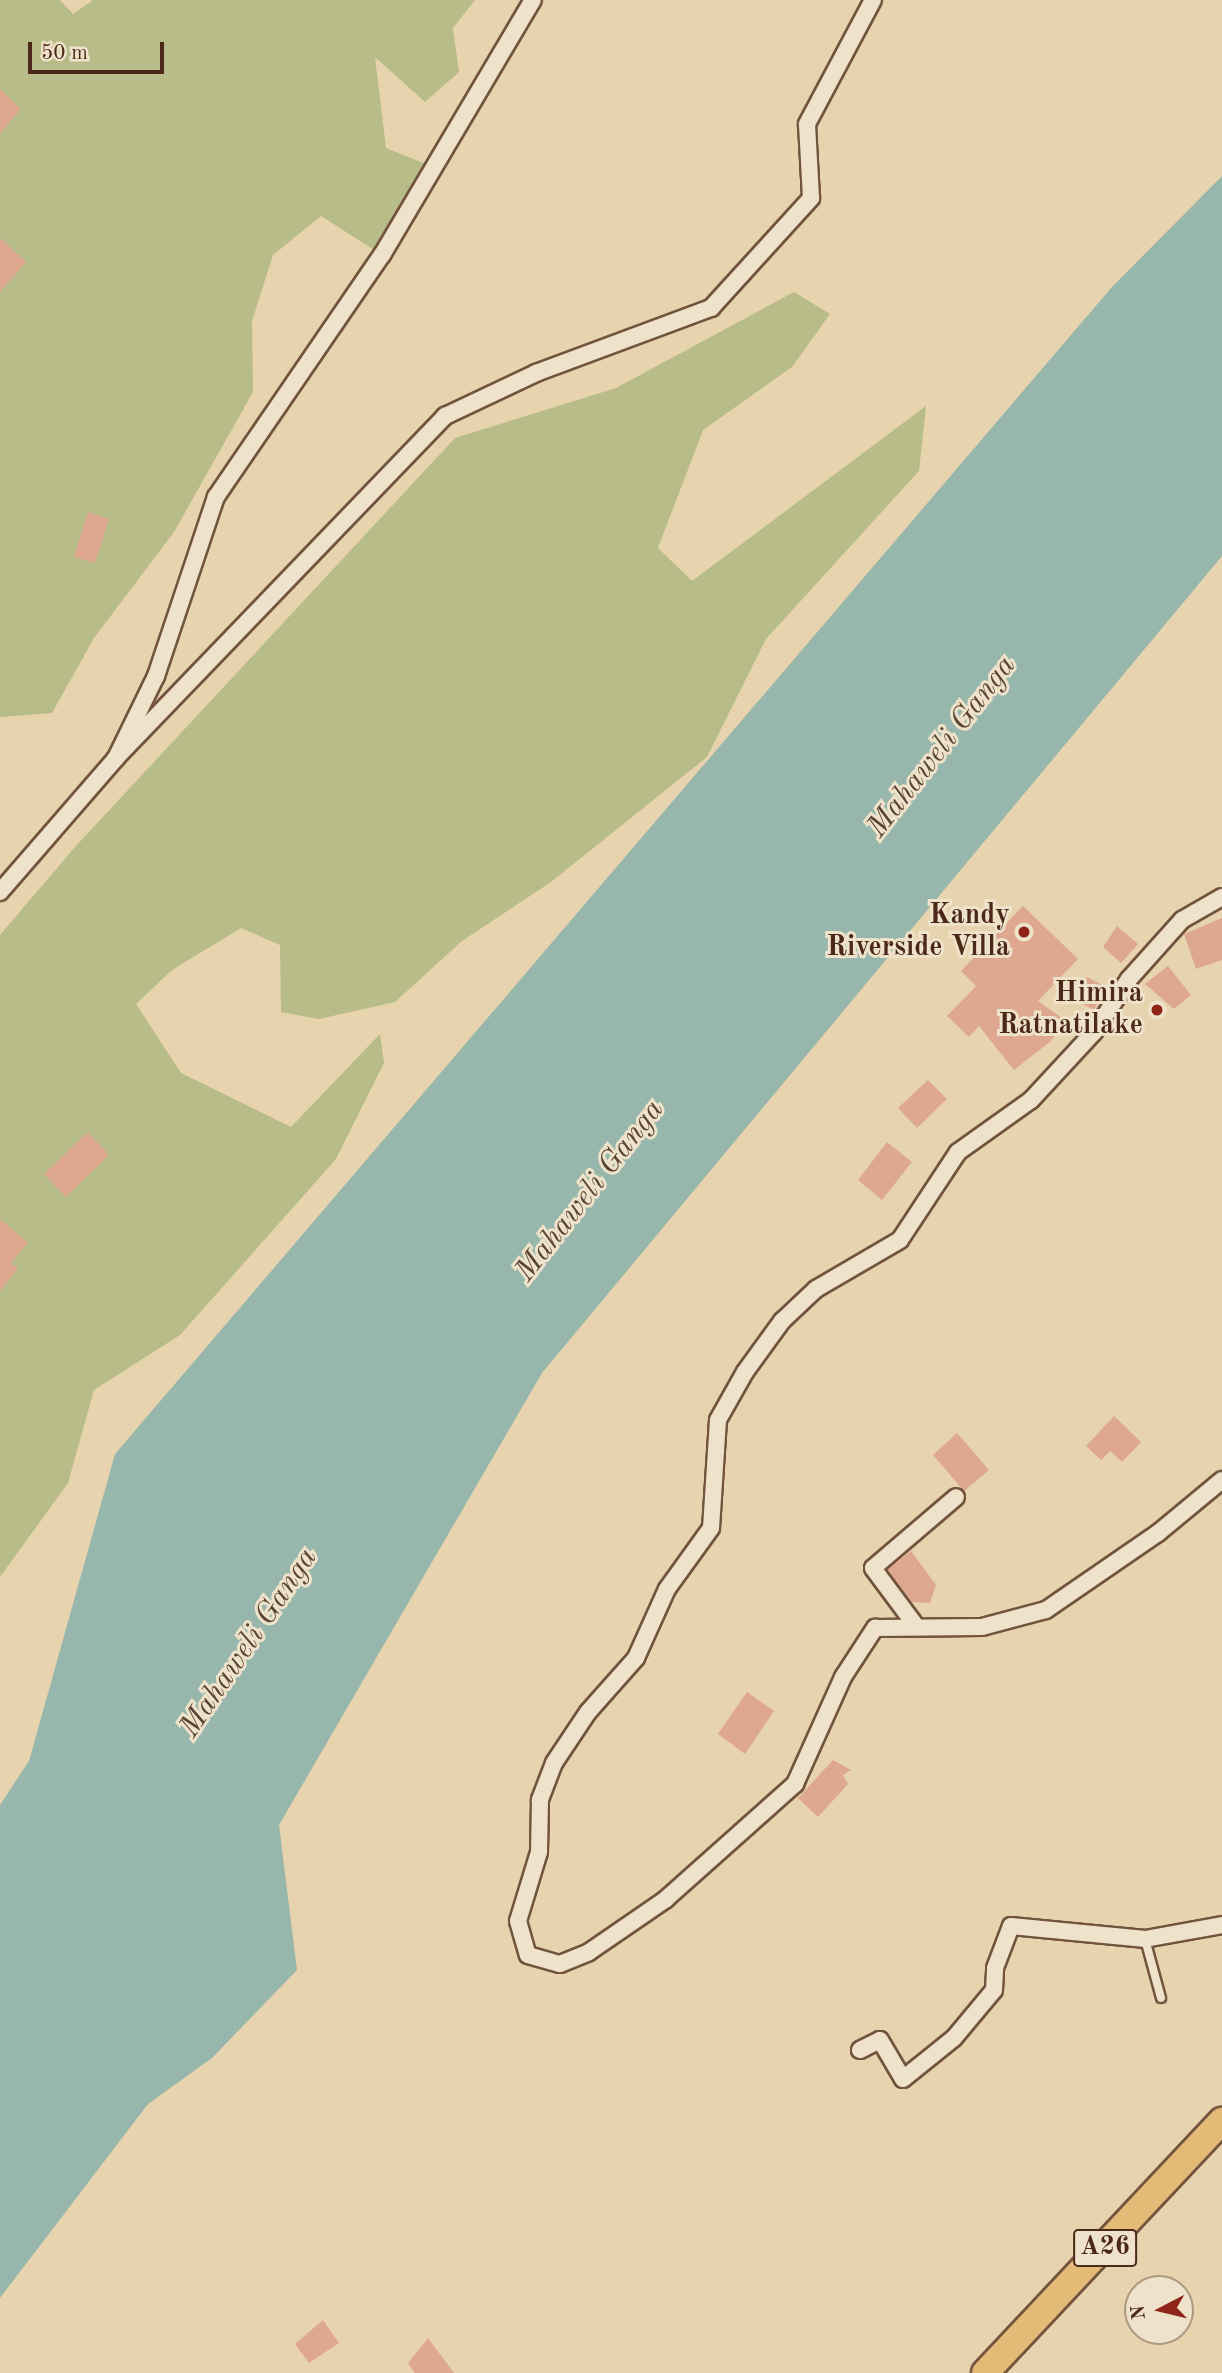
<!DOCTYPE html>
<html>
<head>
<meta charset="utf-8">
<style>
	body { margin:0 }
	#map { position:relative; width:1222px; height:2373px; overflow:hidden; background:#e7d3ae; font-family:"Old Standard TT",serif }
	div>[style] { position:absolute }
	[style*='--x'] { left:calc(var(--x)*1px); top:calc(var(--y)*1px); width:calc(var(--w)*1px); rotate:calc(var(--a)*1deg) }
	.green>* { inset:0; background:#b7bc89 }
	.water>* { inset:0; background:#97b7ac }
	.building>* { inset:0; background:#dea790 }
	.roads { filter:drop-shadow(2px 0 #72533d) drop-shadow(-2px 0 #72533d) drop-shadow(0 2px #72533d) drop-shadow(0 -2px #72533d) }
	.service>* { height:8px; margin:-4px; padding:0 4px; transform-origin:4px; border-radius:4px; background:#efe2ca }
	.minor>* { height:16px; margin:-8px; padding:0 8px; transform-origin:8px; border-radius:8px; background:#efe2ca }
	.trunk>* { height:26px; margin:-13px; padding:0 13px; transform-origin:13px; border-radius:13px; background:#e4ba77 }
	.dots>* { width:19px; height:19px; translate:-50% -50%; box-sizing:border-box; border:4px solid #efe2ca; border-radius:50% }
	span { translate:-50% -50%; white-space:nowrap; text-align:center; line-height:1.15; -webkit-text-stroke:6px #efe2ca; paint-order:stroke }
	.shield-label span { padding:2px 5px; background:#efe2ca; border:2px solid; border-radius:5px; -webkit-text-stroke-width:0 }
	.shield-label { font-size:26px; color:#4b2817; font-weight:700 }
	.poi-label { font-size:28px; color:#4b2817; font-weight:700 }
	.right { translate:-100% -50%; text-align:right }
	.water-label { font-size:30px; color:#5a4535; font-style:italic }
	.north { position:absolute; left:1124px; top:2275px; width:70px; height:70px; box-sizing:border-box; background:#efe2ca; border:2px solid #ad9882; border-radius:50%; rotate:263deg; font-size:19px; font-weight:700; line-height:28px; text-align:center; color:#4b2817 }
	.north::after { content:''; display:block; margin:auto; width:24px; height:32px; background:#8f2418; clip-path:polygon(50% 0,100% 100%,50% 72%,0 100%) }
	.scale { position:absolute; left:28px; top:42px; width:136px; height:32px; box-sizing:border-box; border:4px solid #4b2817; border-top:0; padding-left:9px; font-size:21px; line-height:24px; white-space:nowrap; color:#4b2817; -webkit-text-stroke:5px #efe2ca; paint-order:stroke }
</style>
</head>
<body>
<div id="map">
	<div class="green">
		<div style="clip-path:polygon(0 0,60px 0,73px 14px,93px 0,475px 0,453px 28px,459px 72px,425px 102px,375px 57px,386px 148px,436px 168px,382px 255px,321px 216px,273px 255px,252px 321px,253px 392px,174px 532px,94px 638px,52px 713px,0 717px)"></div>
		<div style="clip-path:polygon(794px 292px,830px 314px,792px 367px,703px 430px,658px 548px,692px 581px,926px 406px,919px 471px,766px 639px,707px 757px,551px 882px,462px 941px,395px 1002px,319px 1019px,281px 1012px,280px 945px,241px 928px,172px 970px,136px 1004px,181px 1073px,291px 1127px,380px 1034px,384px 1063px,336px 1159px,180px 1335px,94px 1390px,68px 1483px,0 1577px,0 935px,75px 847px,455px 438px,616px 388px)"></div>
	</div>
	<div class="water">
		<div style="clip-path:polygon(1222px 176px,1222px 556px,542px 1373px,279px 1825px,297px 1970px,212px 2058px,148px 2104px,0 2298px,0 1805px,29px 1761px,115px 1454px,1112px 287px)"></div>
	</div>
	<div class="building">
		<div style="clip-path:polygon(0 89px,21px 109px,0 133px)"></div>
		<div style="clip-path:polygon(0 238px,26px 262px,0 292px)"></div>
		<div style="clip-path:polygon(88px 512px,109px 519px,95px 563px,74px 557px)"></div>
		<div style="clip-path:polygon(1023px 906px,1078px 959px,1038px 1001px,1065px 1020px,1051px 1041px,1014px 1070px,979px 1026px,969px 1037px,947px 1016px,976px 986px,961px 971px)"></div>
		<div style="clip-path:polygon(1222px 918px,1222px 960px,1196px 969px,1184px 934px)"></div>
		<div style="clip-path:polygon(1117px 926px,1138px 944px,1121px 963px,1103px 947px)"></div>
		<div style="clip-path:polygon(1168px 966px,1191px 995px,1174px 1009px,1145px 984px)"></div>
		<div style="clip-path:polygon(1087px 977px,1106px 987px,1094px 1010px,1075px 1000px)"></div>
		<div style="clip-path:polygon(928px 1080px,947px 1099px,917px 1128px,898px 1108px)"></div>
		<div style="clip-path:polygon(88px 1132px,109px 1155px,66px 1197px,44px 1174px)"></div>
		<div style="clip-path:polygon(887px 1142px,912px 1162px,882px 1200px,858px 1180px)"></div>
		<div style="clip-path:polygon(0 1219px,28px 1243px,11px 1263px,18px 1269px,0 1291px)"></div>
		<div style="clip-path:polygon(1114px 1416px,1141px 1442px,1122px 1462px,1110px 1451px,1101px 1460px,1086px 1446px)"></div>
		<div style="clip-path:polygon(957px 1433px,989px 1470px,964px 1491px,933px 1455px)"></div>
		<div style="clip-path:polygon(911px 1551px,936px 1585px,930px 1603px,912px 1602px,887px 1570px)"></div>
		<div style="clip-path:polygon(747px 1692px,774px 1711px,745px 1754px,718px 1734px)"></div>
		<div style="clip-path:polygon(833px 1760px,851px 1770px,843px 1775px,848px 1784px,818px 1817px,798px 1798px)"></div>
		<div style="clip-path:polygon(323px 2320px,339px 2343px,309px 2363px,295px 2344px)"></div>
		<div style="clip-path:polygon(428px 2338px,454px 2373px,415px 2373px,408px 2363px)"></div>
	</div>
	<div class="roads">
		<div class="service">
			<div style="--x:1145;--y:1939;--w:61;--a:74.8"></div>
		</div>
		<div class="minor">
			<div style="--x:116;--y:758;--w:475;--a:-46.1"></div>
			<div style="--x:445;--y:416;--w:101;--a:-25.3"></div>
			<div style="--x:536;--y:373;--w:187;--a:-20.4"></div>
			<div style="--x:711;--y:308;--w:149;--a:-47.7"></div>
			<div style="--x:811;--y:198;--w:74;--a:-93.1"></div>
			<div style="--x:807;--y:124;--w:140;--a:-62"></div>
			<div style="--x:0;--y:892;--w:177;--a:-49.1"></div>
			<div style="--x:116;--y:758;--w:91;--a:-64"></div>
			<div style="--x:156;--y:676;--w:189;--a:-71.5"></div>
			<div style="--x:216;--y:497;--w:293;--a:-55.6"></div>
			<div style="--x:382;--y:255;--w:296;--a:-59.4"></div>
			<div style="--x:1222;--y:897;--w:46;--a:150.1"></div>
			<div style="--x:1182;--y:920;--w:79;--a:131.9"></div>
			<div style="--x:1129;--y:979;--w:64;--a:123.4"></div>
			<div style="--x:1094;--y:1032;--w:93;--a:132.8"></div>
			<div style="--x:1031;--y:1100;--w:90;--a:144.5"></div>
			<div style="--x:958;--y:1152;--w:105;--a:123.4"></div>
			<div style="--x:900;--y:1240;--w:97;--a:149.7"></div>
			<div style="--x:816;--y:1289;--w:47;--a:136.7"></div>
			<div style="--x:782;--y:1321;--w:63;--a:126"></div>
			<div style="--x:745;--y:1372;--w:55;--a:119.4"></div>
			<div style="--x:718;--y:1420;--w:108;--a:93.7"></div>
			<div style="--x:711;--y:1528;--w:75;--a:125.8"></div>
			<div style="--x:667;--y:1589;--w:76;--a:114.2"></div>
			<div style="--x:636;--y:1658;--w:72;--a:131.6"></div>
			<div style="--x:588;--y:1712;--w:61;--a:123.7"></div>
			<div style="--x:554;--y:1763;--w:40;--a:111"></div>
			<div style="--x:540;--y:1800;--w:52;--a:91.1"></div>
			<div style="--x:539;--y:1852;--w:72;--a:106.9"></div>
			<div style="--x:518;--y:1921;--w:35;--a:74"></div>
			<div style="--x:528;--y:1955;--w:33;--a:16"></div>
			<div style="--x:560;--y:1964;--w:31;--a:-22"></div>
			<div style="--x:589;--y:1952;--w:93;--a:-34.5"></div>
			<div style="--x:666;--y:1899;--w:173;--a:-41.7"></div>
			<div style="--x:795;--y:1784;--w:117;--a:-65.8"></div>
			<div style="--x:843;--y:1677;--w:59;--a:-56.9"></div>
			<div style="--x:875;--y:1628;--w:107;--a:-0.5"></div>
			<div style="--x:982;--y:1627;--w:66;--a:-14.9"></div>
			<div style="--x:1046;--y:1610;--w:136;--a:-34.5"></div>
			<div style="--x:1158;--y:1533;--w:83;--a:-39.6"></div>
			<div style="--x:916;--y:1626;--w:72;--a:-126.6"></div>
			<div style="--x:873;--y:1568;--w:109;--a:-40.5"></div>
			<div style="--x:860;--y:2050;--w:22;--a:-27"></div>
			<div style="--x:880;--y:2040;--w:45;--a:59.5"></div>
			<div style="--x:903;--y:2079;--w:65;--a:-38.8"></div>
			<div style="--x:954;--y:2038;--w:62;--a:-50.2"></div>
			<div style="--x:994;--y:1990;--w:22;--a:-87"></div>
			<div style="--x:995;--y:1968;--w:45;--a:-69.1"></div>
			<div style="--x:1011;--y:1926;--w:135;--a:5.5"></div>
			<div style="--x:1145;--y:1939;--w:78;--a:-10.3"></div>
		</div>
		<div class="trunk">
			<div style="--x:985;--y:2373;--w:346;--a:-46.8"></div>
		</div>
	</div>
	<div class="dots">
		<div style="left:1024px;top:932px;background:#8f2418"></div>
		<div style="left:1157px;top:1010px;background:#8f2418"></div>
	</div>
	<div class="shield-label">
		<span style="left:1105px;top:2248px">A26</span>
	</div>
	<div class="poi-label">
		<span class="right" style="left:1010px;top:932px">Kandy<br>Riverside Villa</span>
		<span class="right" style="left:1143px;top:1010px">Himira<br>Ratnatilake</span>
	</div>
	<div class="water-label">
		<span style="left:942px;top:747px;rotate:-52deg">Mahaweli Ganga</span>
		<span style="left:590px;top:1191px;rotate:-52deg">Mahaweli Ganga</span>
		<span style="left:249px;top:1643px;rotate:-56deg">Mahaweli Ganga</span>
	</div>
	<div class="north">N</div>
	<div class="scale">50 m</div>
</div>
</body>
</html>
